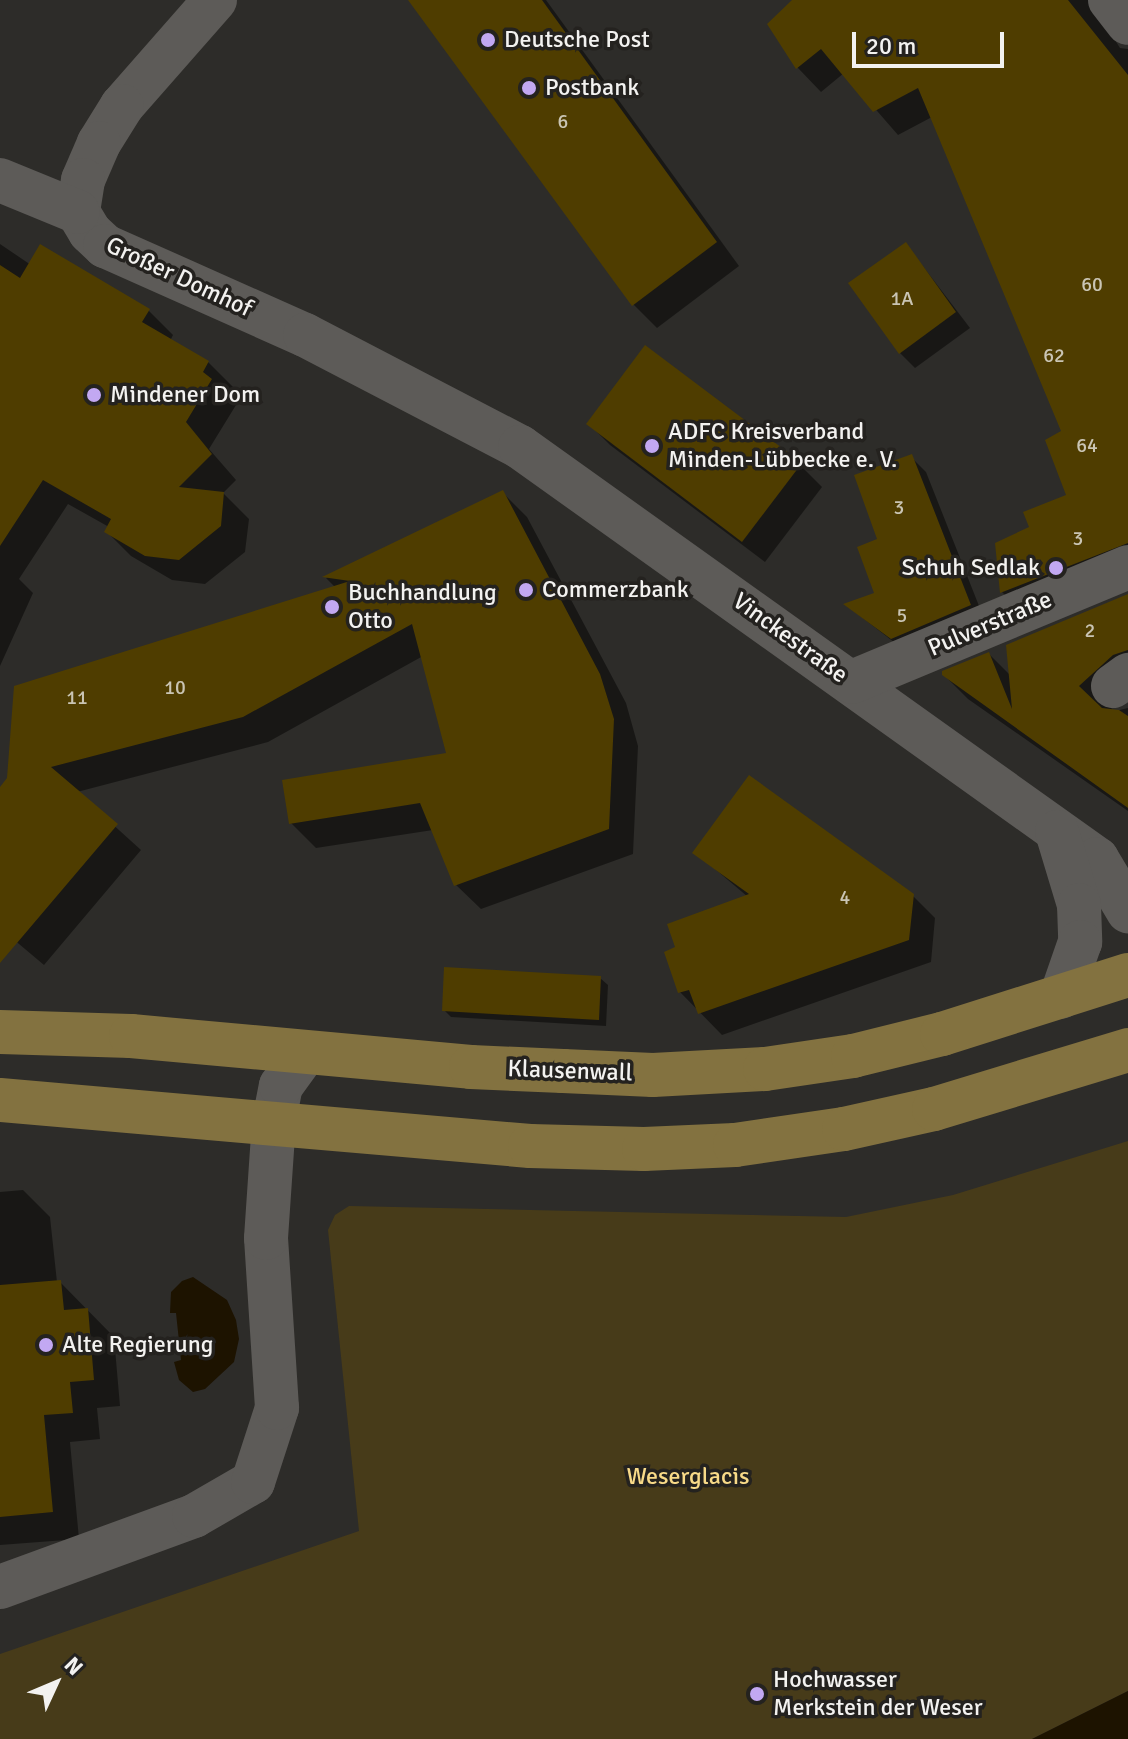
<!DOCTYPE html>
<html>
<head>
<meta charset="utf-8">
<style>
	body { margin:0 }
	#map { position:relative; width:1128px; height:1739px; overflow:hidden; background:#2d2c29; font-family:Signika,sans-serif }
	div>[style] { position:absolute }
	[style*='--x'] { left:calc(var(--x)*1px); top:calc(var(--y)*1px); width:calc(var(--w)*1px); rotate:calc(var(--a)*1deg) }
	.green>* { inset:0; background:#473b19 }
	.water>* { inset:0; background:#1d1300 }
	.shadow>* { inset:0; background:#0007 }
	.building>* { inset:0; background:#4f3d00 }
	.minor>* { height:44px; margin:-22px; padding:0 22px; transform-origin:22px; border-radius:22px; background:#5d5b58 }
	.major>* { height:44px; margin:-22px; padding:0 22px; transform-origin:22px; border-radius:22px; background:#837240 }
	.dots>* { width:22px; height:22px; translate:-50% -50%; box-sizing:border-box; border:4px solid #24221f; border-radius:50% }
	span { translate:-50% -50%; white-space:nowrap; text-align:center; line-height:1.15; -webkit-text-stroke:7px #24221f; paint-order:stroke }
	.number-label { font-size:20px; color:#cac5b4 }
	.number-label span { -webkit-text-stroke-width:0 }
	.poi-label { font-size:24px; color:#f3f2f0 }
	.left { translate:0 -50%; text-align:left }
	.right { translate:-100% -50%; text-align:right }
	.street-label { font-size:24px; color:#f3f2f0 }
	.park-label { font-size:24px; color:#f8da88 }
	.north { position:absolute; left:16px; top:1643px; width:80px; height:80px; -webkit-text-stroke:6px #24221f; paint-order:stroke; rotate:46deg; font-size:22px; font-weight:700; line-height:32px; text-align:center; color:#f3f2f0 }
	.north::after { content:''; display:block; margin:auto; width:28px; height:36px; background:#f3f2f0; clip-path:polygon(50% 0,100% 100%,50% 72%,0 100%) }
	.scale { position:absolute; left:852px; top:32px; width:152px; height:36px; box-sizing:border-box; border:4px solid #f3f2f0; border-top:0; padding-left:10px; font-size:24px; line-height:28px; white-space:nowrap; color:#f3f2f0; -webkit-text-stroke:6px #24221f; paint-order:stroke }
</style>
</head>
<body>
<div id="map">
	<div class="green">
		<div style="clip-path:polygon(1128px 1141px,1128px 1691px,1032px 1739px,0 1739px,0 1654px,359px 1531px,328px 1230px,335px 1215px,349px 1206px,846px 1217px,953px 1195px)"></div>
	</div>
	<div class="water">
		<div style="clip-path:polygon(193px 1277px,227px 1300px,236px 1320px,239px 1339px,234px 1362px,205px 1389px,193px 1392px,179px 1380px,174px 1362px,181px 1360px,176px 1313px,170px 1313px,171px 1292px,182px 1281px)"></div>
		<div style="clip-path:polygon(1128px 1691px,1128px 1739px,1032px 1739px)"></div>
	</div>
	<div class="shadow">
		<div style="clip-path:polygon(411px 0,546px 0,739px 266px,657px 328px,634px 305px)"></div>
		<div style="clip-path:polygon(795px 0,1127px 0,1108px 29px,1120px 48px,1128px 49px,1128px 573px,1026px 616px,1002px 592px,998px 544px,1032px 528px,1069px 496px,1064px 432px,932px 117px,898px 135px,844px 73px,821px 92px,798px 68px,770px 24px)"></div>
		<div style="clip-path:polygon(0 244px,31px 265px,148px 310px,173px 335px,170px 341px,208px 362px,233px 387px,227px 397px,236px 405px,209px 449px,236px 480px,223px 493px,249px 519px,245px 552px,205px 584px,172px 580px,131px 556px,106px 531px,109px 527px,68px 504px,19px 579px,33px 593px,0 666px)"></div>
		<div style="clip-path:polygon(906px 244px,970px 328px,915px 368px,900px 353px)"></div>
		<div style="clip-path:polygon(589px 424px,800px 465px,822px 487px,765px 562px,610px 445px)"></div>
		<div style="clip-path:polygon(911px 457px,926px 472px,985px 621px,908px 653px,846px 605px,877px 594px,879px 540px)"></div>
		<div style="clip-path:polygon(502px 492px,527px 517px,626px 703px,638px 746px,633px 854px,481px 909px,455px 884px,433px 830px,316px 848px,291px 823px,448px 755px,423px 656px,268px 742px,77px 792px,141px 850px,44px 965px,0 928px,0 790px,335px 587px,326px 578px)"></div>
		<div style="clip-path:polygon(1128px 596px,1128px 686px,1113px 699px,1111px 712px,1128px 708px,1128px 811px,968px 699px,944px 675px,989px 654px,1011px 676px)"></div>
		<div style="clip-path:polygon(695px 852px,913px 896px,935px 918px,931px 962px,722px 1035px,680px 992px,748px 897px)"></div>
		<div style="clip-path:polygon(600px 978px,608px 985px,606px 1026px,451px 1017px,444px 1010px)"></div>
		<div style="clip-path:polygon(23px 1190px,50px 1217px,57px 1282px,60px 1282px,114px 1337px,120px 1406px,97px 1408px,100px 1439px,70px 1442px,79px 1539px,0 1545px,0 1192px)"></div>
	</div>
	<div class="building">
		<div style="clip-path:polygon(408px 0,542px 0,717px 242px,632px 306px)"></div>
		<div style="clip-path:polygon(792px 0,1068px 0,1128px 75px,1128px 543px,1000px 593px,995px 543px,1029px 527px,1023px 512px,1066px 495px,1045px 440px,1061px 431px,918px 88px,873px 112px,821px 49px,796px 69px,767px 24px)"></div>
		<div style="clip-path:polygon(906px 242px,956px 312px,899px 354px,848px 283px)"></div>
		<div style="clip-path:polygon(40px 244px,150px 309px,142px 322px,209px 361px,203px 372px,212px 379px,186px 422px,212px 454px,179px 487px,224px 492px,221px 526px,179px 560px,145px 556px,104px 532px,111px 519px,43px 480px,0 546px,0 265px,20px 278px)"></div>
		<div style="clip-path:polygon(645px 345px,802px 463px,742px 542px,586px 424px)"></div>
		<div style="clip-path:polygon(912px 454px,971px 605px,891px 639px,843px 604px,874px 593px,857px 547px,877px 539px,854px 475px)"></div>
		<div style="clip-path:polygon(503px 490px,600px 674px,614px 719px,609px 829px,454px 886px,420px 803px,289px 824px,282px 780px,446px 753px,412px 624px,243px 717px,51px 767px,118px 824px,0 963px,0 787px,7px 778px,14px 686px,350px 581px,322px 577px)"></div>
		<div style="clip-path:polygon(1128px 594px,1128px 650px,1113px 655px,1079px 686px,1102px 708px,1119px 710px,1128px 716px,1128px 808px,942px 675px,942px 671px,989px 652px,1012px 709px,1006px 645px)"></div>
		<div style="clip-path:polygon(749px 775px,914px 894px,909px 940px,698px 1014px,689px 990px,678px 993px,664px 952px,675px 947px,667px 924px,749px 894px,692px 853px)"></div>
		<div style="clip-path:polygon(444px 967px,601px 976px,599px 1020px,442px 1011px)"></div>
		<div style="clip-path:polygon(61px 1280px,64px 1310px,88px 1308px,94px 1380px,70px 1382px,73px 1413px,44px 1415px,53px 1512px,0 1517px,0 1285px)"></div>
	</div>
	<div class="minor">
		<div style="--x:215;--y:0;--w:141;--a:131.3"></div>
		<div style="--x:122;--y:106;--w:44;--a:121.9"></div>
		<div style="--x:99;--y:143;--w:40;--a:113.4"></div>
		<div style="--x:83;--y:180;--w:32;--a:99"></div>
		<div style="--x:78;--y:212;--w:23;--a:59"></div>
		<div style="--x:90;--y:232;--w:21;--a:43"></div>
		<div style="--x:105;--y:246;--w:219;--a:24"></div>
		<div style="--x:305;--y:335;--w:242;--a:27.5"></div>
		<div style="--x:520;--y:447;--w:709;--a:35.53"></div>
		<div style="--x:1097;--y:859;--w:61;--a:59.2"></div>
		<div style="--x:1110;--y:0;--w:29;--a:52"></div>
		<div style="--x:0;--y:180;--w:84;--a:22.3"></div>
		<div style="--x:852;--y:682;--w:299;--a:-22.6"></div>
		<div style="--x:1113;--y:686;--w:19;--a:-36"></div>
		<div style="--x:1057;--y:832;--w:76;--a:73.2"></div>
		<div style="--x:1079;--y:905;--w:37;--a:88"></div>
		<div style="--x:1080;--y:942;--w:58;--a:109.1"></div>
		<div style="--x:0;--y:1587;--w:207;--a:-20.1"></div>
		<div style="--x:194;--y:1516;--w:68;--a:-30"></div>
		<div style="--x:253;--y:1482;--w:78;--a:-72"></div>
		<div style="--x:277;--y:1408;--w:170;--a:-93.7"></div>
		<div style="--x:266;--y:1238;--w:117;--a:-86.1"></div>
		<div style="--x:274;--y:1121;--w:36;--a:-79"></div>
		<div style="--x:281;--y:1086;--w:41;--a:-54"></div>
	</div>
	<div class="major">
		<div style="--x:0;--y:1032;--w:131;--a:1.7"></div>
		<div style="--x:131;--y:1036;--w:341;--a:5.2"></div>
		<div style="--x:471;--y:1067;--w:92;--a:2.5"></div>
		<div style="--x:563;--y:1071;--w:90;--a:2.5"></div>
		<div style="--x:653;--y:1075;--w:112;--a:-3.1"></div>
		<div style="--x:765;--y:1069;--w:89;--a:-8.4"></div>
		<div style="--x:853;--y:1056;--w:92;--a:-13.9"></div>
		<div style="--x:942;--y:1034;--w:195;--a:-17.6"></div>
		<div style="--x:0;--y:1100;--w:532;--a:4.96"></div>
		<div style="--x:530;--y:1146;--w:114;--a:1.5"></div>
		<div style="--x:644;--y:1149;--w:91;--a:-2.5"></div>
		<div style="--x:735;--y:1145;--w:110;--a:-8.4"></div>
		<div style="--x:844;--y:1129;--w:92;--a:-12.5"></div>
		<div style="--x:934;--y:1109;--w:203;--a:-16.9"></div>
	</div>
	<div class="dots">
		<div style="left:488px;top:40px;background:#c2a8f2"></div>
		<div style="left:529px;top:88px;background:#c2a8f2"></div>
		<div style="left:94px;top:395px;background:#c2a8f2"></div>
		<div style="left:652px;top:446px;background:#c2a8f2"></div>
		<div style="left:1056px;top:568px;background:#c2a8f2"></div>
		<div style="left:526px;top:590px;background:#c2a8f2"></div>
		<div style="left:332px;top:607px;background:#c2a8f2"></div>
		<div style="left:46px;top:1345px;background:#c2a8f2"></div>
		<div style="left:757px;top:1694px;background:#c2a8f2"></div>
	</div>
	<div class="number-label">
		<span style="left:563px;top:121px">6</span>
		<span style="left:1092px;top:284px">60</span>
		<span style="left:902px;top:298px">1A</span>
		<span style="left:1054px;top:355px">62</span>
		<span style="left:1087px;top:445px">64</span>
		<span style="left:899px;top:507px">3</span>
		<span style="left:1078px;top:538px">3</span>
		<span style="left:902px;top:615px">5</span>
		<span style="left:1090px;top:630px">2</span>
		<span style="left:175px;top:687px">10</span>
		<span style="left:77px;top:697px">11</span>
		<span style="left:845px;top:897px">4</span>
	</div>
	<div class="poi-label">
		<span class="left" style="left:504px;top:40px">Deutsche Post</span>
		<span class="left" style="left:545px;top:88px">Postbank</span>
		<span class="left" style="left:110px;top:395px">Mindener Dom</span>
		<span class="left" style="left:668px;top:446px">ADFC Kreisverband<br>Minden-Lübbecke e. V.</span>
		<span class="right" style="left:1040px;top:568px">Schuh Sedlak</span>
		<span class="left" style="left:542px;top:590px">Commerzbank</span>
		<span class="left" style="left:348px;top:607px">Buchhandlung<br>Otto</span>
		<span class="left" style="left:62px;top:1345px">Alte Regierung</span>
		<span class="left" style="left:773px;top:1694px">Hochwasser<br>Merkstein der Weser</span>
	</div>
	<div class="street-label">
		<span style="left:179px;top:277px;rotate:25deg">Großer Domhof</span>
		<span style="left:990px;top:624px;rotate:-23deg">Pulverstraße</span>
		<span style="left:790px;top:638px;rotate:36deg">Vinckestraße</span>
		<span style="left:570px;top:1071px;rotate:2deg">Klausenwall</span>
	</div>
	<div class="park-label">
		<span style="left:688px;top:1477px">Weserglacis</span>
	</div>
	<div class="north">N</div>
	<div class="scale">20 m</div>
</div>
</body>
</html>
